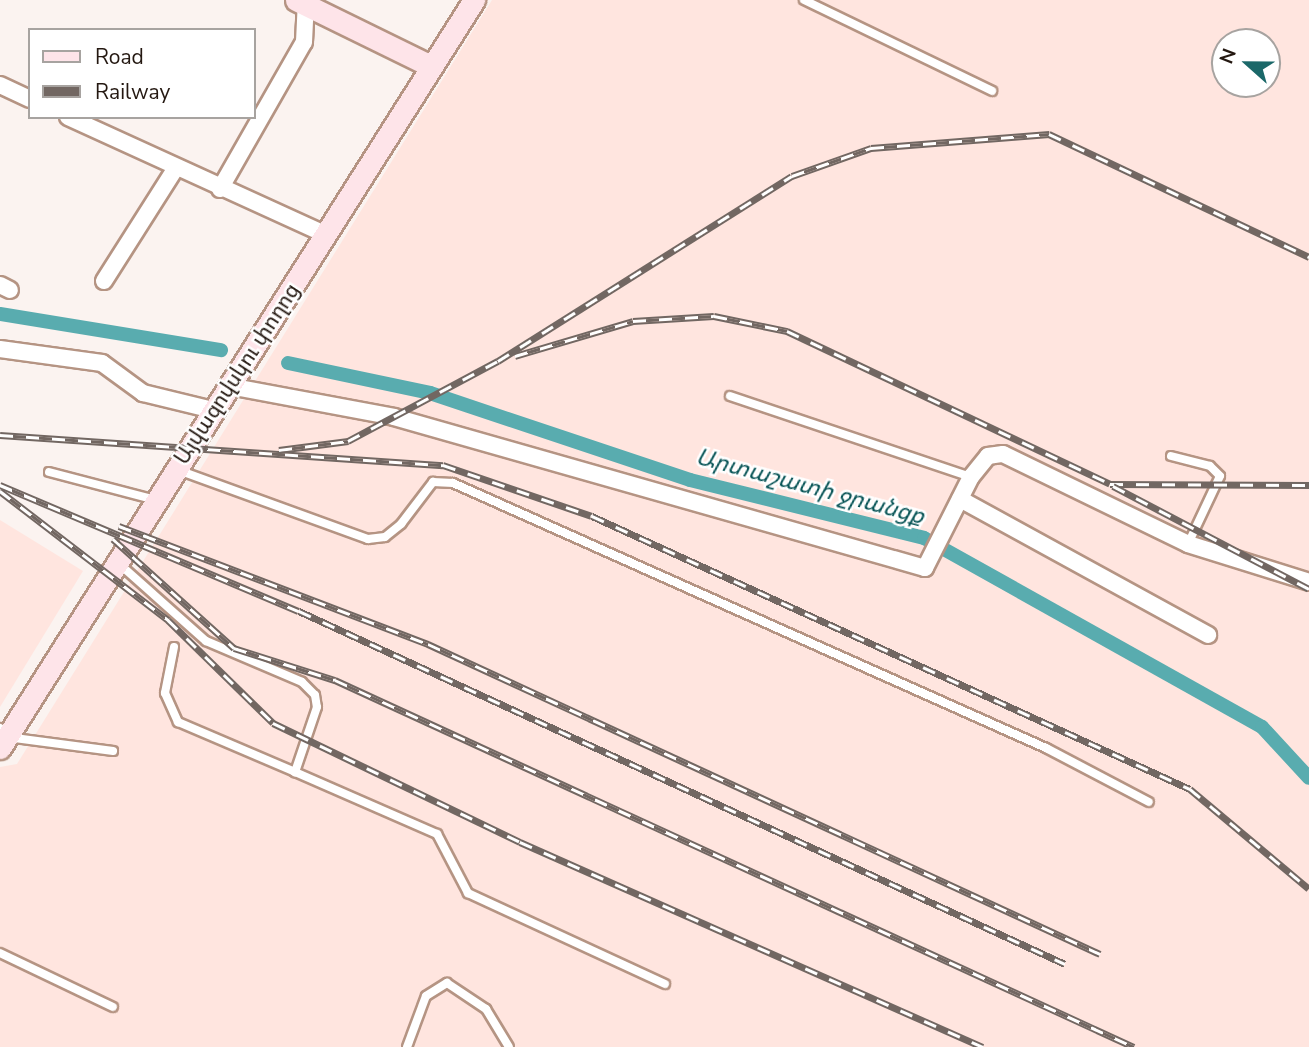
<!DOCTYPE html>
<html>
<head>
<meta charset="utf-8">
<style>
	body { margin:0 }
	#map { position:relative; width:1309px; height:1047px; overflow:hidden; background:#fbf3f0; font-family:"Nunito Sans","Noto Sans Armenian",sans-serif }
	div>[style] { position:absolute }
	[style*='--x'] { left:calc(var(--x)*1px); top:calc(var(--y)*1px); width:calc(var(--w)*1px); rotate:calc(var(--a)*1deg) }
	.industrial>* { inset:0; background:#ffe5df }
	.canal>* { height:14px; margin:-7px; padding:0 7px; transform-origin:7px; border-radius:7px; background:#59acaf }
	.roads { filter:drop-shadow(2px 0 #b59483) drop-shadow(-2px 0 #b59483) drop-shadow(0 2px #b59483) drop-shadow(0 -2px #b59483) }
	.lane>* { height:8px; margin:-4px; padding:0 4px; transform-origin:4px; border-radius:4px; background:#fff }
	.street>* { height:16px; margin:-8px; padding:0 8px; transform-origin:8px; border-radius:8px; background:#fff }
	.secondary>* { height:21px; margin:-10.5px; padding:0 10.5px; transform-origin:10.5px; border-radius:10.5px; background:#fee4e9 }
	.rail>* { height:7px; margin-top:-3.5px; transform-origin:0; background:repeating-linear-gradient(90deg,#fff 0 13px,#726762 0 26px); box-sizing:border-box; border-block:2px solid #726762 }
	span { translate:-50% -50%; white-space:nowrap; text-align:center; line-height:1.15; -webkit-text-stroke:5px #fff; paint-order:stroke }
	.street-label { font-size:21px; color:#241811 }
	.water-label { font-size:23px; color:#085456; font-style:italic }
	.legend { position:absolute; left:28px; top:28px; width:228px; height:91px; box-sizing:border-box; background:#fff; border:2px solid #a7a3a0; margin:0; padding:9px 12px; list-style:none; font-size:21px; color:#241811 }
	.legend li { display:flex; align-items:center; gap:14px; height:35px }
	.legend b { width:35px; border:2px solid #a7a3a0 }
	.north { position:absolute; left:1211px; top:28px; width:70px; height:70px; box-sizing:border-box; background:#fff; border:2px solid #a7a3a0; border-radius:50%; rotate:291deg; font-size:19px; font-weight:700; line-height:28px; text-align:center; color:#241811 }
	.north::after { content:''; display:block; margin:auto; width:24px; height:32px; background:#1b6869; clip-path:polygon(50% 0,100% 100%,50% 72%,0 100%) }
</style>
</head>
<body>
<div id="map">
	<div class="industrial">
		<div style="clip-path:polygon(evenodd,492px 0,1309px 0,1309px 1047px,0 1047px,0 767px,17px 764px,492px 0,1225px 42px,1267px 42px,1267px 84px,1225px 84px,1225px 42px)"></div>
		<div style="clip-path:polygon(0 520px,83px 571px,0 707px)"></div>
	</div>
	<div class="canal">
		<div style="--x:0;--y:314;--w:224;--a:9.3"></div>
		<div style="--x:288;--y:363;--w:145;--a:11.9"></div>
		<div style="--x:430;--y:393;--w:274;--a:18.5"></div>
		<div style="--x:690;--y:480;--w:241;--a:13.9"></div>
		<div style="--x:924;--y:538;--w:387;--a:29.2"></div>
		<div style="--x:1262;--y:727;--w:69;--a:47.3"></div>
	</div>
	<div class="roads">
		<div class="lane">
			<div style="--x:804;--y:0;--w:209;--a:25.8"></div>
			<div style="--x:730;--y:396;--w:254;--a:18.6"></div>
			<div style="--x:1171;--y:456;--w:40;--a:14.4"></div>
			<div style="--x:1210;--y:466;--w:14;--a:45"></div>
			<div style="--x:1220;--y:476;--w:75;--a:115.2"></div>
			<div style="--x:178;--y:470;--w:202;--a:20"></div>
			<div style="--x:368;--y:539;--w:17;--a:-7"></div>
			<div style="--x:385;--y:537;--w:21;--a:-39"></div>
			<div style="--x:401;--y:524;--w:53;--a:-52.7"></div>
			<div style="--x:433;--y:482;--w:20;--a:3"></div>
			<div style="--x:453;--y:483;--w:650;--a:24.08"></div>
			<div style="--x:1046;--y:748;--w:116;--a:27.7"></div>
			<div style="--x:49;--y:472;--w:111;--a:14.7"></div>
			<div style="--x:117;--y:562;--w:119;--a:41.6"></div>
			<div style="--x:206;--y:641;--w:104;--a:23.1"></div>
			<div style="--x:302;--y:682;--w:18;--a:45"></div>
			<div style="--x:315;--y:695;--w:12;--a:81"></div>
			<div style="--x:317;--y:707;--w:69;--a:108.7"></div>
			<div style="--x:295;--y:772;--w:155;--a:23.6"></div>
			<div style="--x:437;--y:834;--w:67;--a:62.3"></div>
			<div style="--x:468;--y:893;--w:217;--a:24.8"></div>
			<div style="--x:174;--y:647;--w:47;--a:101.1"></div>
			<div style="--x:165;--y:693;--w:32;--a:66"></div>
			<div style="--x:178;--y:722;--w:127;--a:23.1"></div>
			<div style="--x:0;--y:728;--w:11;--a:52"></div>
			<div style="--x:7;--y:737;--w:107;--a:7.5"></div>
			<div style="--x:0;--y:953;--w:125;--a:25.5"></div>
			<div style="--x:407;--y:1047;--w:54;--a:-69.6"></div>
			<div style="--x:426;--y:996;--w:25;--a:-32"></div>
			<div style="--x:447;--y:983;--w:47;--a:33.7"></div>
			<div style="--x:486;--y:1009;--w:44;--a:58.8"></div>
		</div>
		<div class="street">
			<div style="--x:0;--y:85;--w:33;--a:25"></div>
			<div style="--x:68;--y:117;--w:285;--a:24.5"></div>
			<div style="--x:220;--y:189;--w:169;--a:-60.3"></div>
			<div style="--x:304;--y:42;--w:42;--a:-87.3"></div>
			<div style="--x:104;--y:281;--w:133;--a:-57.6"></div>
			<div style="--x:0;--y:285;--w:11;--a:27"></div>
			<div style="--x:0;--y:349;--w:103;--a:7.8"></div>
			<div style="--x:102;--y:363;--w:51;--a:36.2"></div>
			<div style="--x:143;--y:393;--w:72;--a:13.7"></div>
			<div style="--x:229;--y:386;--w:168;--a:10.6"></div>
			<div style="--x:394;--y:417;--w:552;--a:15.87"></div>
			<div style="--x:925;--y:568;--w:102;--a:-63.2"></div>
			<div style="--x:971;--y:477;--w:27;--a:-51"></div>
			<div style="--x:988;--y:456;--w:15;--a:-8"></div>
			<div style="--x:1003;--y:454;--w:206;--a:25.9"></div>
			<div style="--x:1188;--y:544;--w:127;--a:17.4"></div>
			<div style="--x:960;--y:499;--w:283;--a:28.7"></div>
		</div>
		<div class="secondary">
			<div style="--x:296;--y:0;--w:150;--a:26.1"></div>
			<div style="--x:0;--y:748;--w:886;--a:-57.64"></div>
		</div>
	</div>
	<div class="rail">
		<div style="--x:515;--y:356;--w:123;--a:-16.5"></div>
		<div style="--x:633;--y:321;--w:81;--a:-3.5"></div>
		<div style="--x:714;--y:316;--w:75;--a:11.6"></div>
		<div style="--x:787;--y:331;--w:357;--a:25.3"></div>
		<div style="--x:1110;--y:484;--w:199;--a:0.3"></div>
		<div style="--x:0;--y:435;--w:444;--a:3.9"></div>
		<div style="--x:443;--y:465;--w:157;--a:18.9"></div>
		<div style="--x:592;--y:516;--w:657;--a:24.54"></div>
		<div style="--x:1190;--y:789;--w:155;--a:40"></div>
		<div style="--x:279;--y:450;--w:70;--a:-7.4"></div>
		<div style="--x:348;--y:441;--w:170;--a:-28.1"></div>
		<div style="--x:498;--y:361;--w:347;--a:-32.2"></div>
		<div style="--x:792;--y:176;--w:84;--a:-19.5"></div>
		<div style="--x:871;--y:148;--w:179;--a:-4.5"></div>
		<div style="--x:1049;--y:134;--w:288;--a:25.3"></div>
		<div style="--x:0;--y:485;--w:324;--a:22.9"></div>
		<div style="--x:299;--y:611;--w:843;--a:24.74"></div>
		<div style="--x:1113;--y:486;--w:221;--a:27.7"></div>
		<div style="--x:0;--y:491;--w:212;--a:37.5"></div>
		<div style="--x:168;--y:620;--w:147;--a:44.4"></div>
		<div style="--x:273;--y:723;--w:274;--a:25.7"></div>
		<div style="--x:520;--y:842;--w:506;--a:23.88"></div>
		<div style="--x:119;--y:526;--w:331;--a:20.9"></div>
		<div style="--x:428;--y:644;--w:740;--a:24.76"></div>
		<div style="--x:113;--y:539;--w:163;--a:42"></div>
		<div style="--x:234;--y:648;--w:106;--a:17.6"></div>
		<div style="--x:335;--y:680;--w:879;--a:24.67"></div>
	</div>
	<div class="street-label">
		<span style="left:237px;top:374px;rotate:-57deg">Այվազովսկու փողոց</span>
	</div>
	<div class="water-label">
		<span style="left:810px;top:487px;rotate:15deg">Արտաշատի ջրանցք</span>
	</div>
	<ul class="legend">
	<li><b style="height:9px;background:#fee4e9"></b>Road</li>
	<li><b style="height:9px;background:#726762"></b>Railway</li>
	</ul>
	<div class="north">N</div>
</div>
</body>
</html>
